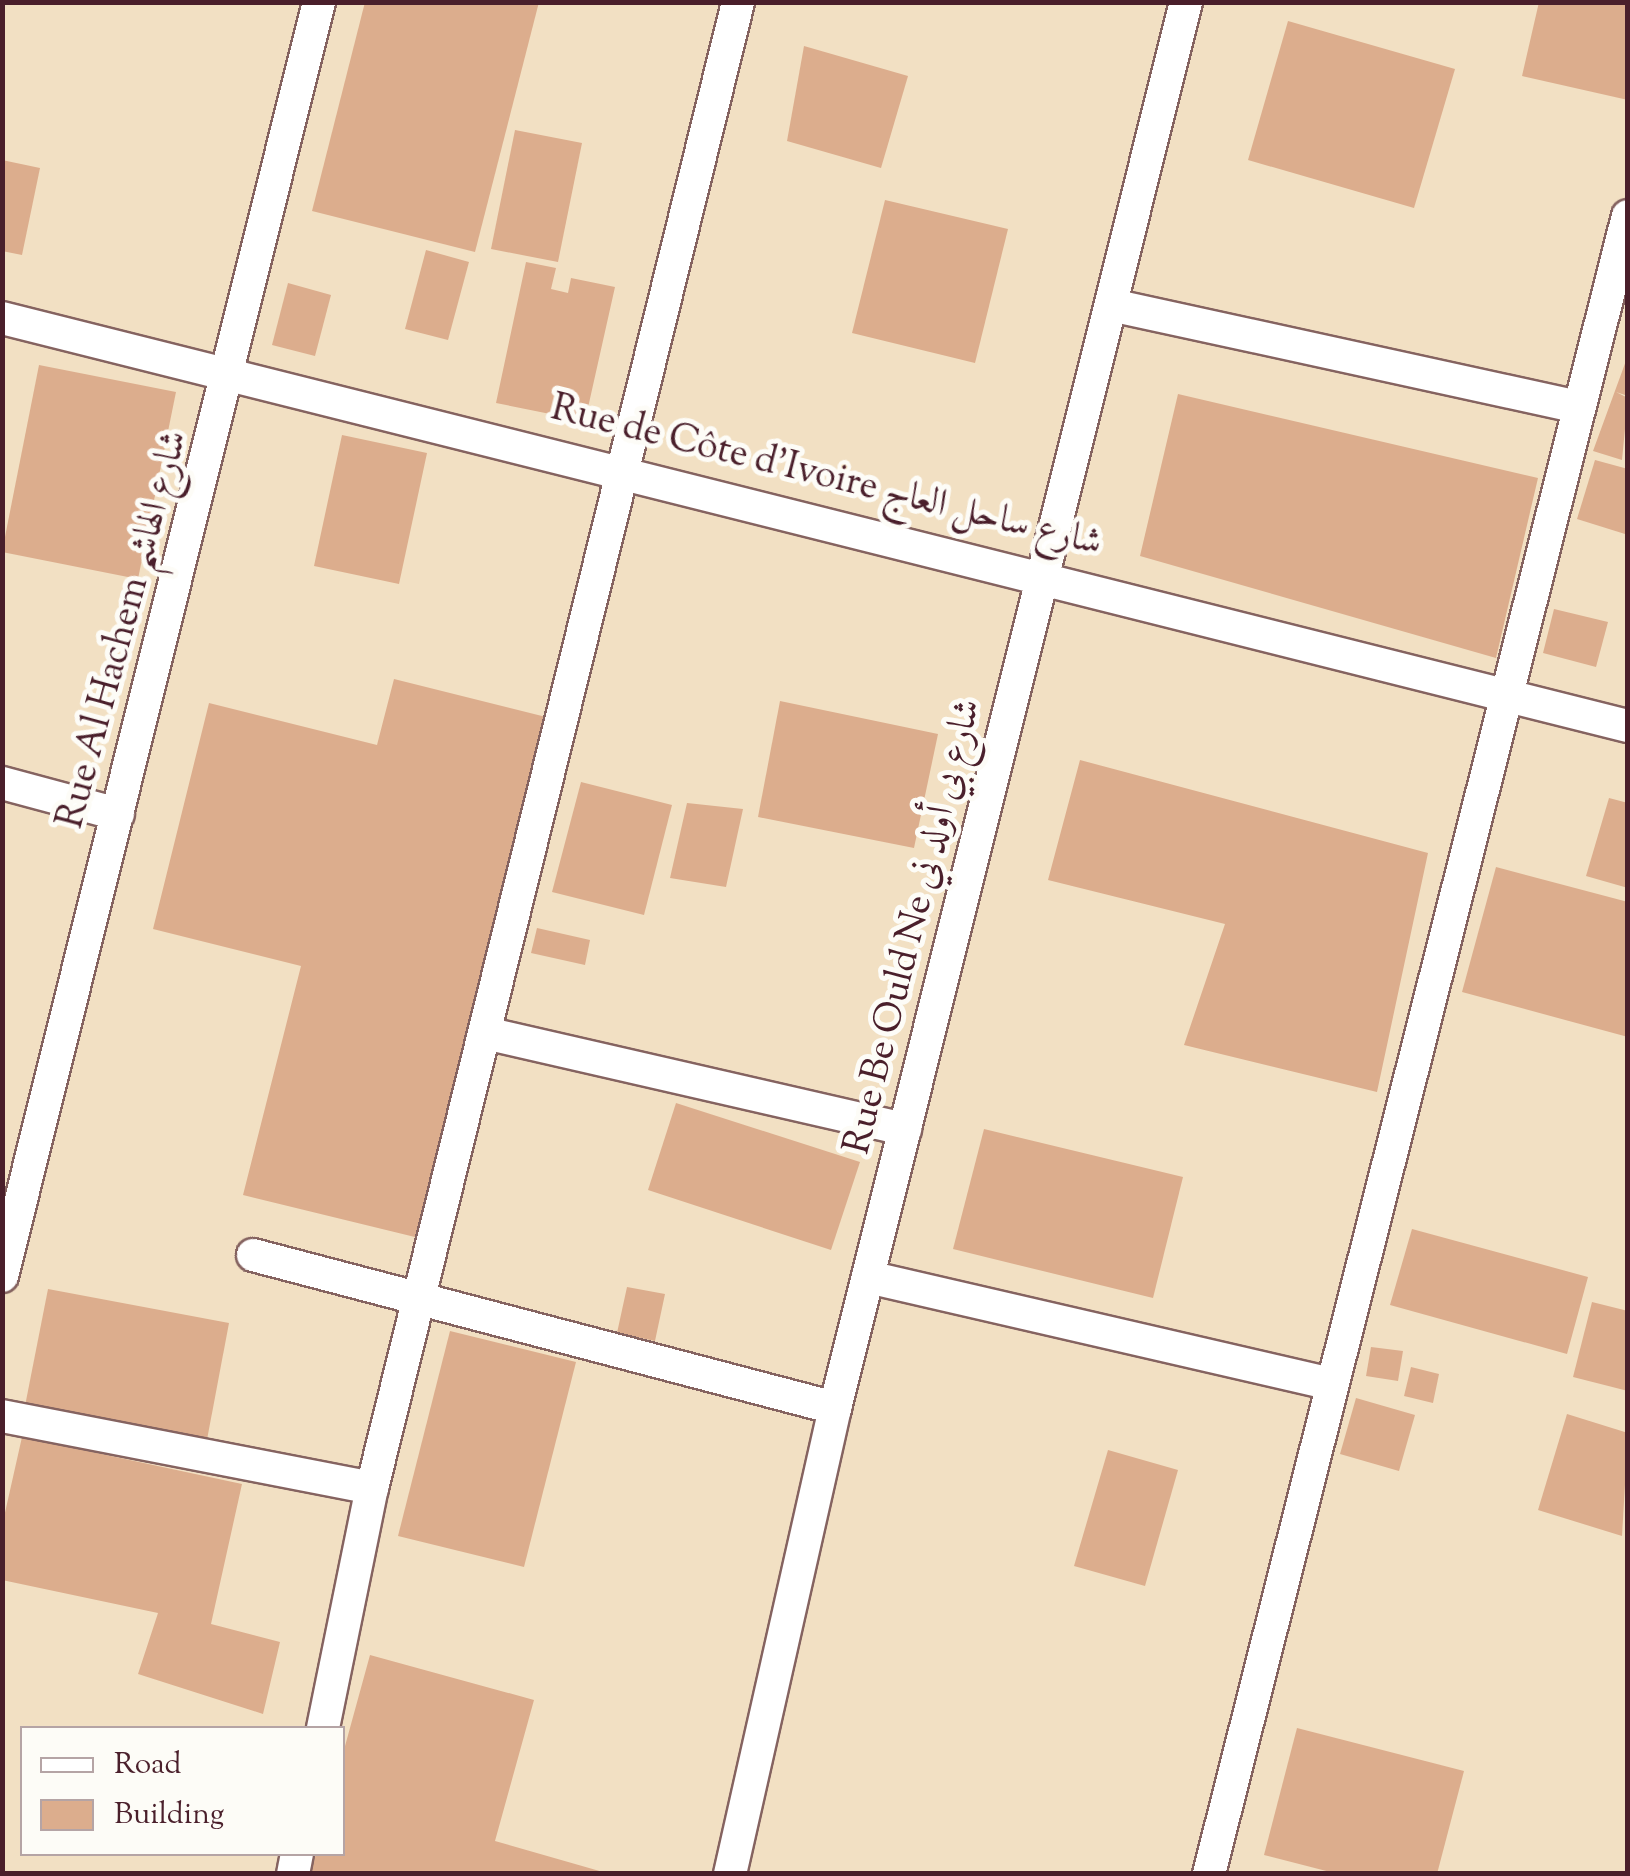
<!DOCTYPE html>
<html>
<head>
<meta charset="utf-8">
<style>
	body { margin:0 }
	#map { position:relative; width:1630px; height:1876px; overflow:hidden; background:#f2e0c3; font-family:"Sorts Mill Goudy",Amiri,serif }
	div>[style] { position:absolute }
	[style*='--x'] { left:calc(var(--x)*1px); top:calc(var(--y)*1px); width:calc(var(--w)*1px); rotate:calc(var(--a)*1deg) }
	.building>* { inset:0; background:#dcad8d }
	.roads { filter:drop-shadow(2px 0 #856360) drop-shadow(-2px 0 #856360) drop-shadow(0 2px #856360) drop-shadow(0 -2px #856360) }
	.street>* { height:32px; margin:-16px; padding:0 16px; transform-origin:16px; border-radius:16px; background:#fff }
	span { translate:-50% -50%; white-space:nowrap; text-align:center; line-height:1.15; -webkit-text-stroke:10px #fdfcf7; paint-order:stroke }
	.street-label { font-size:38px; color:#4a1f2b }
	.frame { position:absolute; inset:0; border:5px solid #4a1f2b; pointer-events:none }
	.legend { position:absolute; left:20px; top:1726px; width:325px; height:130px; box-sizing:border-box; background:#fdfcf7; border:2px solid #b5a4a5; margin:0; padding:12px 18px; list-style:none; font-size:30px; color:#4a1f2b }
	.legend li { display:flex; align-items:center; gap:20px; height:50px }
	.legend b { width:50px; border:2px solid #b5a4a5 }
</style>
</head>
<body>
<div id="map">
	<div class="building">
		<div style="clip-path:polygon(365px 2px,539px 2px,475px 252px,312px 211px)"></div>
		<div style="clip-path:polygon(1539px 2px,1628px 2px,1628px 100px,1522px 76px)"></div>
		<div style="clip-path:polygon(1288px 21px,1455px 69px,1414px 208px,1248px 160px)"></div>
		<div style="clip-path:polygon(804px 46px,908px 76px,881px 168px,787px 141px)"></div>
		<div style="clip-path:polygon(515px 130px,582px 143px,558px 262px,491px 249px)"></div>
		<div style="clip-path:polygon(2px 160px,40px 168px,22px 255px,2px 251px)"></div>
		<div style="clip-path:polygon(885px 200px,1008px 229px,975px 363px,852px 333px)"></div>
		<div style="clip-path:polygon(426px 250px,469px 262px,448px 340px,405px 329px)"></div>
		<div style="clip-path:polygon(526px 262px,556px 268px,551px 289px,568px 293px,571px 278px,615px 287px,585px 421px,496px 403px)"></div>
		<div style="clip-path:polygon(288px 283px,331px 295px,315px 356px,272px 345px)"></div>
		<div style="clip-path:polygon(1627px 358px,1628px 396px,1616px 392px,1628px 398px,1622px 460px,1593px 451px)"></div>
		<div style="clip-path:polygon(39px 365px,176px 392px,138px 579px,2px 552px)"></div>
		<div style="clip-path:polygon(1178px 394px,1538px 478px,1496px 658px,1140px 556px)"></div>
		<div style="clip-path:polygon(342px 435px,427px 453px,399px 584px,314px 566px)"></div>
		<div style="clip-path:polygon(1595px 460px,1628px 469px,1625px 534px,1577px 519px)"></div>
		<div style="clip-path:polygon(1554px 609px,1608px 622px,1596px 667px,1543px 653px)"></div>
		<div style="clip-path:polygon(394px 679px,550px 718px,419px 1238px,243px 1195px,301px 966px,153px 929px,209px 703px,377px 745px)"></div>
		<div style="clip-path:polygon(780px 701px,938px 734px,914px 848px,758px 817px)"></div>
		<div style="clip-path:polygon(1080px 760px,1428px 853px,1377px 1092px,1184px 1045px,1225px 924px,1048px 880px)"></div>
		<div style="clip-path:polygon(581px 782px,672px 805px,644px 915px,552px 892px)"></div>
		<div style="clip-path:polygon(1609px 798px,1628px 803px,1628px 888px,1586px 876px)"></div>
		<div style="clip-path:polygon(687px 803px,743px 809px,726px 887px,670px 878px)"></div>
		<div style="clip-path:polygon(1496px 867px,1628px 902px,1628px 1037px,1462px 992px)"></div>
		<div style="clip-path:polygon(537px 928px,590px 940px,585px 965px,531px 953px)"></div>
		<div style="clip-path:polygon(676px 1103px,860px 1162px,831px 1250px,648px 1190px)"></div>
		<div style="clip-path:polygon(984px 1129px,1183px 1177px,1153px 1298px,953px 1249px)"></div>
		<div style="clip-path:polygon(1412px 1229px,1588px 1277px,1567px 1354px,1390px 1305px)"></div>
		<div style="clip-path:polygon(627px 1287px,665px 1294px,655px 1341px,617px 1333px)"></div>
		<div style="clip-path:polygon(48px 1289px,229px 1323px,206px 1445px,24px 1411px)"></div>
		<div style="clip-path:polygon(1592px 1302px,1628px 1311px,1628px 1391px,1573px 1377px)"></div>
		<div style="clip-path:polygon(450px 1331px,576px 1362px,524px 1567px,398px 1536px)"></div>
		<div style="clip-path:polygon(1371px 1347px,1403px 1351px,1398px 1381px,1366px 1376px)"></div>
		<div style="clip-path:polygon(1411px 1367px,1439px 1374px,1433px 1403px,1404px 1396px)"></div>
		<div style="clip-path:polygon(1356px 1398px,1415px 1415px,1399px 1471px,1340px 1454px)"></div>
		<div style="clip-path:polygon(1567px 1414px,1628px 1433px,1622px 1536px,1538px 1510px)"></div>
		<div style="clip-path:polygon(22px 1437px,242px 1484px,211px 1624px,280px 1642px,263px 1714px,138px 1674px,158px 1613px,2px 1580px,2px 1526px)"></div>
		<div style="clip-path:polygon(1108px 1450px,1178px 1470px,1145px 1586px,1074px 1566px)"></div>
		<div style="clip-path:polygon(370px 1655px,534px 1700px,495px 1841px,610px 1874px,310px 1874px,316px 1854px,342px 1854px,342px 1757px)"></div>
		<div style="clip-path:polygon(1297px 1728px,1464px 1771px,1437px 1874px,1338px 1874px,1264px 1855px)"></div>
	</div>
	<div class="roads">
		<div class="street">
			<div style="--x:1111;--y:305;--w:479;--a:12.3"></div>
			<div style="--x:2;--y:318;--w:1676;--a:14.09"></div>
			<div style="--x:2;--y:783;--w:120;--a:15"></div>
			<div style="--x:485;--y:1033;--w:431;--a:12.9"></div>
			<div style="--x:253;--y:1255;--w:602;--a:14.73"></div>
			<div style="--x:2;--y:1276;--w:1313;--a:-76.03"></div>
			<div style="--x:868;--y:1277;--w:472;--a:13"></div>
			<div style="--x:2;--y:1416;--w:377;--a:11"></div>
			<div style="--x:323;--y:1728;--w:245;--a:-78.5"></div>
			<div style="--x:372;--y:1488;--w:1530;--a:-76.16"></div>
			<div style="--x:293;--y:1874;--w:20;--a:-79"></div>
			<div style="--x:730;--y:1874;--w:478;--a:-77.3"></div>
			<div style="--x:835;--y:1408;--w:1449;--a:-75.98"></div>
			<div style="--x:1209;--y:1874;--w:1710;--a:-75.82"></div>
		</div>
	</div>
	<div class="street-label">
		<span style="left:826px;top:478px;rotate:14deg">Rue de Côte d'Ivoire شارع ساحل العاج</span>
		<span style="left:125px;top:630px;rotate:-75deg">Rue Al Hachem شارع الهاشم</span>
		<span style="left:915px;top:927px;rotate:-76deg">Rue Be Ould Ne شارع بي أولد ني</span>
	</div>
	<div class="frame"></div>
	<ul class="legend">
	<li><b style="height:12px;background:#fff"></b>Road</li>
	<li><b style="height:28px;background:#dcad8d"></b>Building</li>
	</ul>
</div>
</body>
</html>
